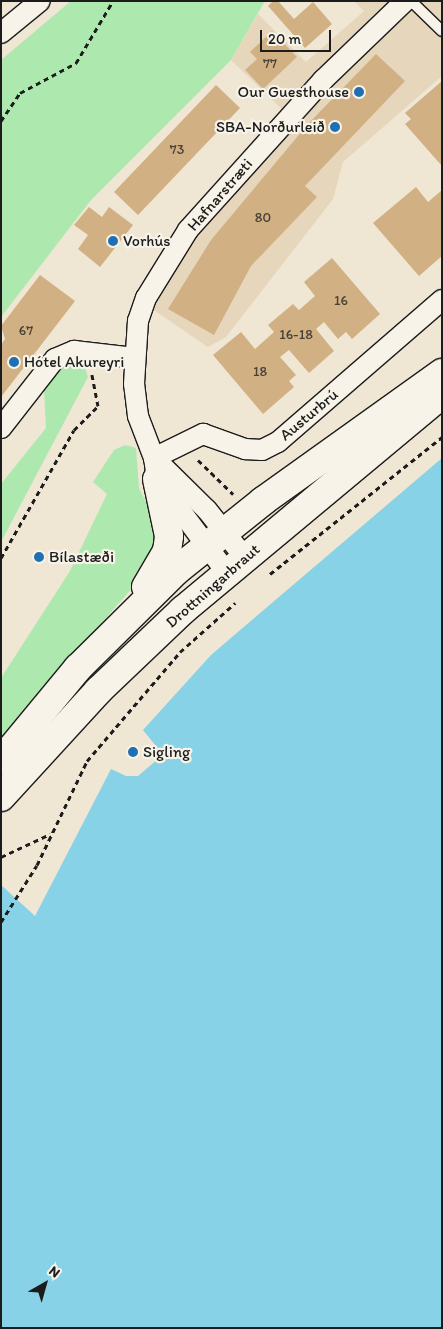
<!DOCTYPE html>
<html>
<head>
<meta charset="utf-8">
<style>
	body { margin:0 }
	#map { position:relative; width:443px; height:1329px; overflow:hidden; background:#efe6d4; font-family:Itim,sans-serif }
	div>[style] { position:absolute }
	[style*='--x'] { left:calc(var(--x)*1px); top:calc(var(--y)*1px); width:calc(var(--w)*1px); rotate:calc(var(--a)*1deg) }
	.built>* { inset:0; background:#e6d6bc }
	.green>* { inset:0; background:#ade9af }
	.water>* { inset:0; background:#88d2e8 }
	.building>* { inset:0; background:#d1b084 }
	.path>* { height:3px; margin-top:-1.5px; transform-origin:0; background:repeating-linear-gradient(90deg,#1c1c1c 0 5px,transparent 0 9px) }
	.roads { filter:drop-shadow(1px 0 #1c1c1c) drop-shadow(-1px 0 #1c1c1c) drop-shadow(0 1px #1c1c1c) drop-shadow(0 -1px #1c1c1c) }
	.lane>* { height:10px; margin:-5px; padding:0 5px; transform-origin:5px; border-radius:5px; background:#f7f3e8 }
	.street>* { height:20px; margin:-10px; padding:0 10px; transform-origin:10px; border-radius:10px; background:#f7f3e8 }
	.highway>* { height:28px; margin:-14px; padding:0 14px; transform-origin:14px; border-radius:14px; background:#f7f3e8 }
	.dots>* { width:14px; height:14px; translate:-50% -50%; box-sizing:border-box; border:2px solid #f7f3e8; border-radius:50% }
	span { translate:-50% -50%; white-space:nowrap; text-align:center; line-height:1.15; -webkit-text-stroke:4.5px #f7f3e8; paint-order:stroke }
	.number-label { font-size:14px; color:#494136 }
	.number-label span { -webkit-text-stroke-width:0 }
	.poi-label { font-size:16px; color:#1c1c1c }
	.right { translate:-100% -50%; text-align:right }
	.left { translate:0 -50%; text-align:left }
	.street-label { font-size:16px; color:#1c1c1c }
	.frame { position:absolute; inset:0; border:2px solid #1c1c1c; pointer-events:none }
	.north { position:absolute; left:20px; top:1259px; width:50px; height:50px; -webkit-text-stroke:4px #f7f3e8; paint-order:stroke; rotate:38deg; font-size:14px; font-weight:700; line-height:20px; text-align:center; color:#1c1c1c }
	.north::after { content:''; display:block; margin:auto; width:18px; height:22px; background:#1c1c1c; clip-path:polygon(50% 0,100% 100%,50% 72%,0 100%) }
	.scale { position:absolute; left:260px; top:30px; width:71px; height:22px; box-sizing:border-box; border:2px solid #1c1c1c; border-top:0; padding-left:6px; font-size:15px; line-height:18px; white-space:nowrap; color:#1c1c1c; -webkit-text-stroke:4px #f7f3e8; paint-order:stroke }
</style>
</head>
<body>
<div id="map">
	<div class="built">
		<div style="clip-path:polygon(354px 1px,442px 1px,442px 76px,343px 162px,333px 199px,226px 337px,208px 347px,139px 300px,297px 124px,231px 60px,258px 14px,306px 62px,364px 11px)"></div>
	</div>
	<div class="green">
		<div style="clip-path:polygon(71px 1px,265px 1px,231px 60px,91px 200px,1px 317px,1px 60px)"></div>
		<div style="clip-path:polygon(73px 361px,83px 363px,88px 377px,1px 542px,1px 484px,46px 428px,44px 389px,61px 367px)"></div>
		<div style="clip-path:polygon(125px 445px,136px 448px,139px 488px,155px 520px,160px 543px,155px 562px,1px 738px,1px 678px,70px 571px,107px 494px,93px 482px,114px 450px)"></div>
	</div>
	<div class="water">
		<div style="clip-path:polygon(442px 458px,442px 1328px,1px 1328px,1px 885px,35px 916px,111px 769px,126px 776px,138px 776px,158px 759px,160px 751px,143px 730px,211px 655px)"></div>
	</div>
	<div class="building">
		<div style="clip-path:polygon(273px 1px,278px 1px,294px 19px,313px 2px,332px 24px,305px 48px,268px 6px)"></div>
		<div style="clip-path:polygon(272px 31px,297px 57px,263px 89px,245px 70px,257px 59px,250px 52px)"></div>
		<div style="clip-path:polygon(376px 54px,405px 81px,305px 186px,317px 197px,251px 266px,214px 335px,168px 309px,211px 240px,308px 124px)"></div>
		<div style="clip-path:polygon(442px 81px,442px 166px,405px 124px,411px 119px,405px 113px)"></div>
		<div style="clip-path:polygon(216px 85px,240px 108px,138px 215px,114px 192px)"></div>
		<div style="clip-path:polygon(416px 187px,428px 202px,442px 190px,442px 256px,419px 276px,373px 223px)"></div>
		<div style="clip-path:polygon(89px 207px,102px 217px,109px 207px,133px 225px,100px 267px,78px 249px,88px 235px,74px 225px)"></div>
		<div style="clip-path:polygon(332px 258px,380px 314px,352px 339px,346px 332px,338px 339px,324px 322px,316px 329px,334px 351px,309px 373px,289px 350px,280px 357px,296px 375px,289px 381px,294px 387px,263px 414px,213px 355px,241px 332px,255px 349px,274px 332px,268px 325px,293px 304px,299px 310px,315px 296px,304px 282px)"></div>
		<div style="clip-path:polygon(40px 275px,75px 301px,1px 397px,1px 345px,5px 339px,1px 326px)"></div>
	</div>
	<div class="path">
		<div style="--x:1;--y:121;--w:34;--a:-56"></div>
		<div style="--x:20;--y:93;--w:64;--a:-28.2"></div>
		<div style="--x:76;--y:63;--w:72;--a:-59.2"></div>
		<div style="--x:198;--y:460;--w:49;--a:44.2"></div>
		<div style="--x:1;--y:558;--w:147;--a:-60.3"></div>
		<div style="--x:74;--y:430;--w:34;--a:-45"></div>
		<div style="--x:98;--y:406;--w:32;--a:-101"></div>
		<div style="--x:270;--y:574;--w:220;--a:-38.5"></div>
		<div style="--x:1;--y:857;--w:54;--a:-25.1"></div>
		<div style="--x:1;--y:922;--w:67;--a:-57.7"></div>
		<div style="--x:37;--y:865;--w:115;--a:-64.3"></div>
		<div style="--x:87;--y:761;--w:143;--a:-49.5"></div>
		<div style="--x:180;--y:652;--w:74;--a:-41.7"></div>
	</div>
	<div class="roads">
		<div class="lane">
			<div style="--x:411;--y:1;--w:43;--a:44.1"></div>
		</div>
		<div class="street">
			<div style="--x:1;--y:33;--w:50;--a:-39.4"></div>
			<div style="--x:1;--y:428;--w:88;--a:-52"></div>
			<div style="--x:55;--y:359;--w:21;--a:-23"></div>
			<div style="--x:74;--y:351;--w:61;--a:6.5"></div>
			<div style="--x:154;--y:458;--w:55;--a:-26.1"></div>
			<div style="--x:203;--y:434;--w:45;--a:19.7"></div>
			<div style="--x:245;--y:449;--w:17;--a:3"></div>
			<div style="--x:262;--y:450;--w:18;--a:-27"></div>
			<div style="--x:278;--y:442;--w:217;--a:-40.9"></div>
			<div style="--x:154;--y:458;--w:74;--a:44.5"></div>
			<div style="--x:207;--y:510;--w:61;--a:51.6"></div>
			<div style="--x:227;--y:573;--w:117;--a:-126.7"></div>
			<div style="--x:157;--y:479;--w:21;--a:-98"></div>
			<div style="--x:154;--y:458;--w:45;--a:-110.9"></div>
			<div style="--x:138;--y:416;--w:32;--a:-97"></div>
			<div style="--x:134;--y:384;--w:63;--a:-86.4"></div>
			<div style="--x:138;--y:321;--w:24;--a:-71"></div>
			<div style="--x:146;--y:298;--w:80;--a:-58.3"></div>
			<div style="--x:188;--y:230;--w:202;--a:-48"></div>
			<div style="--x:323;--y:80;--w:114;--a:-43.9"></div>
		</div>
		<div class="highway">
			<div style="--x:146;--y:587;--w:42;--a:-59.7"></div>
			<div style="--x:167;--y:551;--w:15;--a:-82"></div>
			<div style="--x:169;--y:536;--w:58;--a:-101.9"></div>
			<div style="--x:1;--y:761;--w:121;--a:-50.4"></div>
			<div style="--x:78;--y:668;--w:139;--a:-44.7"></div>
			<div style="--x:177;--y:570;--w:110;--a:-38.7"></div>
			<div style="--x:263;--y:501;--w:220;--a:-35.6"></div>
			<div style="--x:1;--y:797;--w:144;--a:-47.5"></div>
			<div style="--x:98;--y:691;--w:117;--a:-43.6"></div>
			<div style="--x:183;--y:610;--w:337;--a:-39.8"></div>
		</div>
	</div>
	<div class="dots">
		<div style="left:359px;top:92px;background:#1f6fb2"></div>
		<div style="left:335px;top:127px;background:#1f6fb2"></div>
		<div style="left:113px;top:241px;background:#1f6fb2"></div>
		<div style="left:14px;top:362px;background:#1f6fb2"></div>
		<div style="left:39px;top:557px;background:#1f6fb2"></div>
		<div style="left:133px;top:752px;background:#1f6fb2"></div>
	</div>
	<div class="number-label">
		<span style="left:270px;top:64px">77</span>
		<span style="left:177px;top:150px">73</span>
		<span style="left:263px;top:218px">80</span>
		<span style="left:341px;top:301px">16</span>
		<span style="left:26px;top:331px">67</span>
		<span style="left:296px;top:335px">16-18</span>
		<span style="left:260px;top:372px">18</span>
	</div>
	<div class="poi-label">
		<span class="right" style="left:349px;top:92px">Our Guesthouse</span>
		<span class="right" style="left:325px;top:127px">SBA-Norðurleið</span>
		<span class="left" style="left:123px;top:241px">Vorhús</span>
		<span class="left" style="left:24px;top:362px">Hótel Akureyri</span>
		<span class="left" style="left:49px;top:557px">Bílastæði</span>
		<span class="left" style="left:143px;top:752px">Sigling</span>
	</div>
	<div class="street-label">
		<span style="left:220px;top:195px;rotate:-49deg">Hafnarstræti</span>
		<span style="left:309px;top:415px;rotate:-40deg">Austurbrú</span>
		<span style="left:213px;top:586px;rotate:-41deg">Drottningarbraut</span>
	</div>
	<div class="frame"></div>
	<div class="north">N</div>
	<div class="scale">20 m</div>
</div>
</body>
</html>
